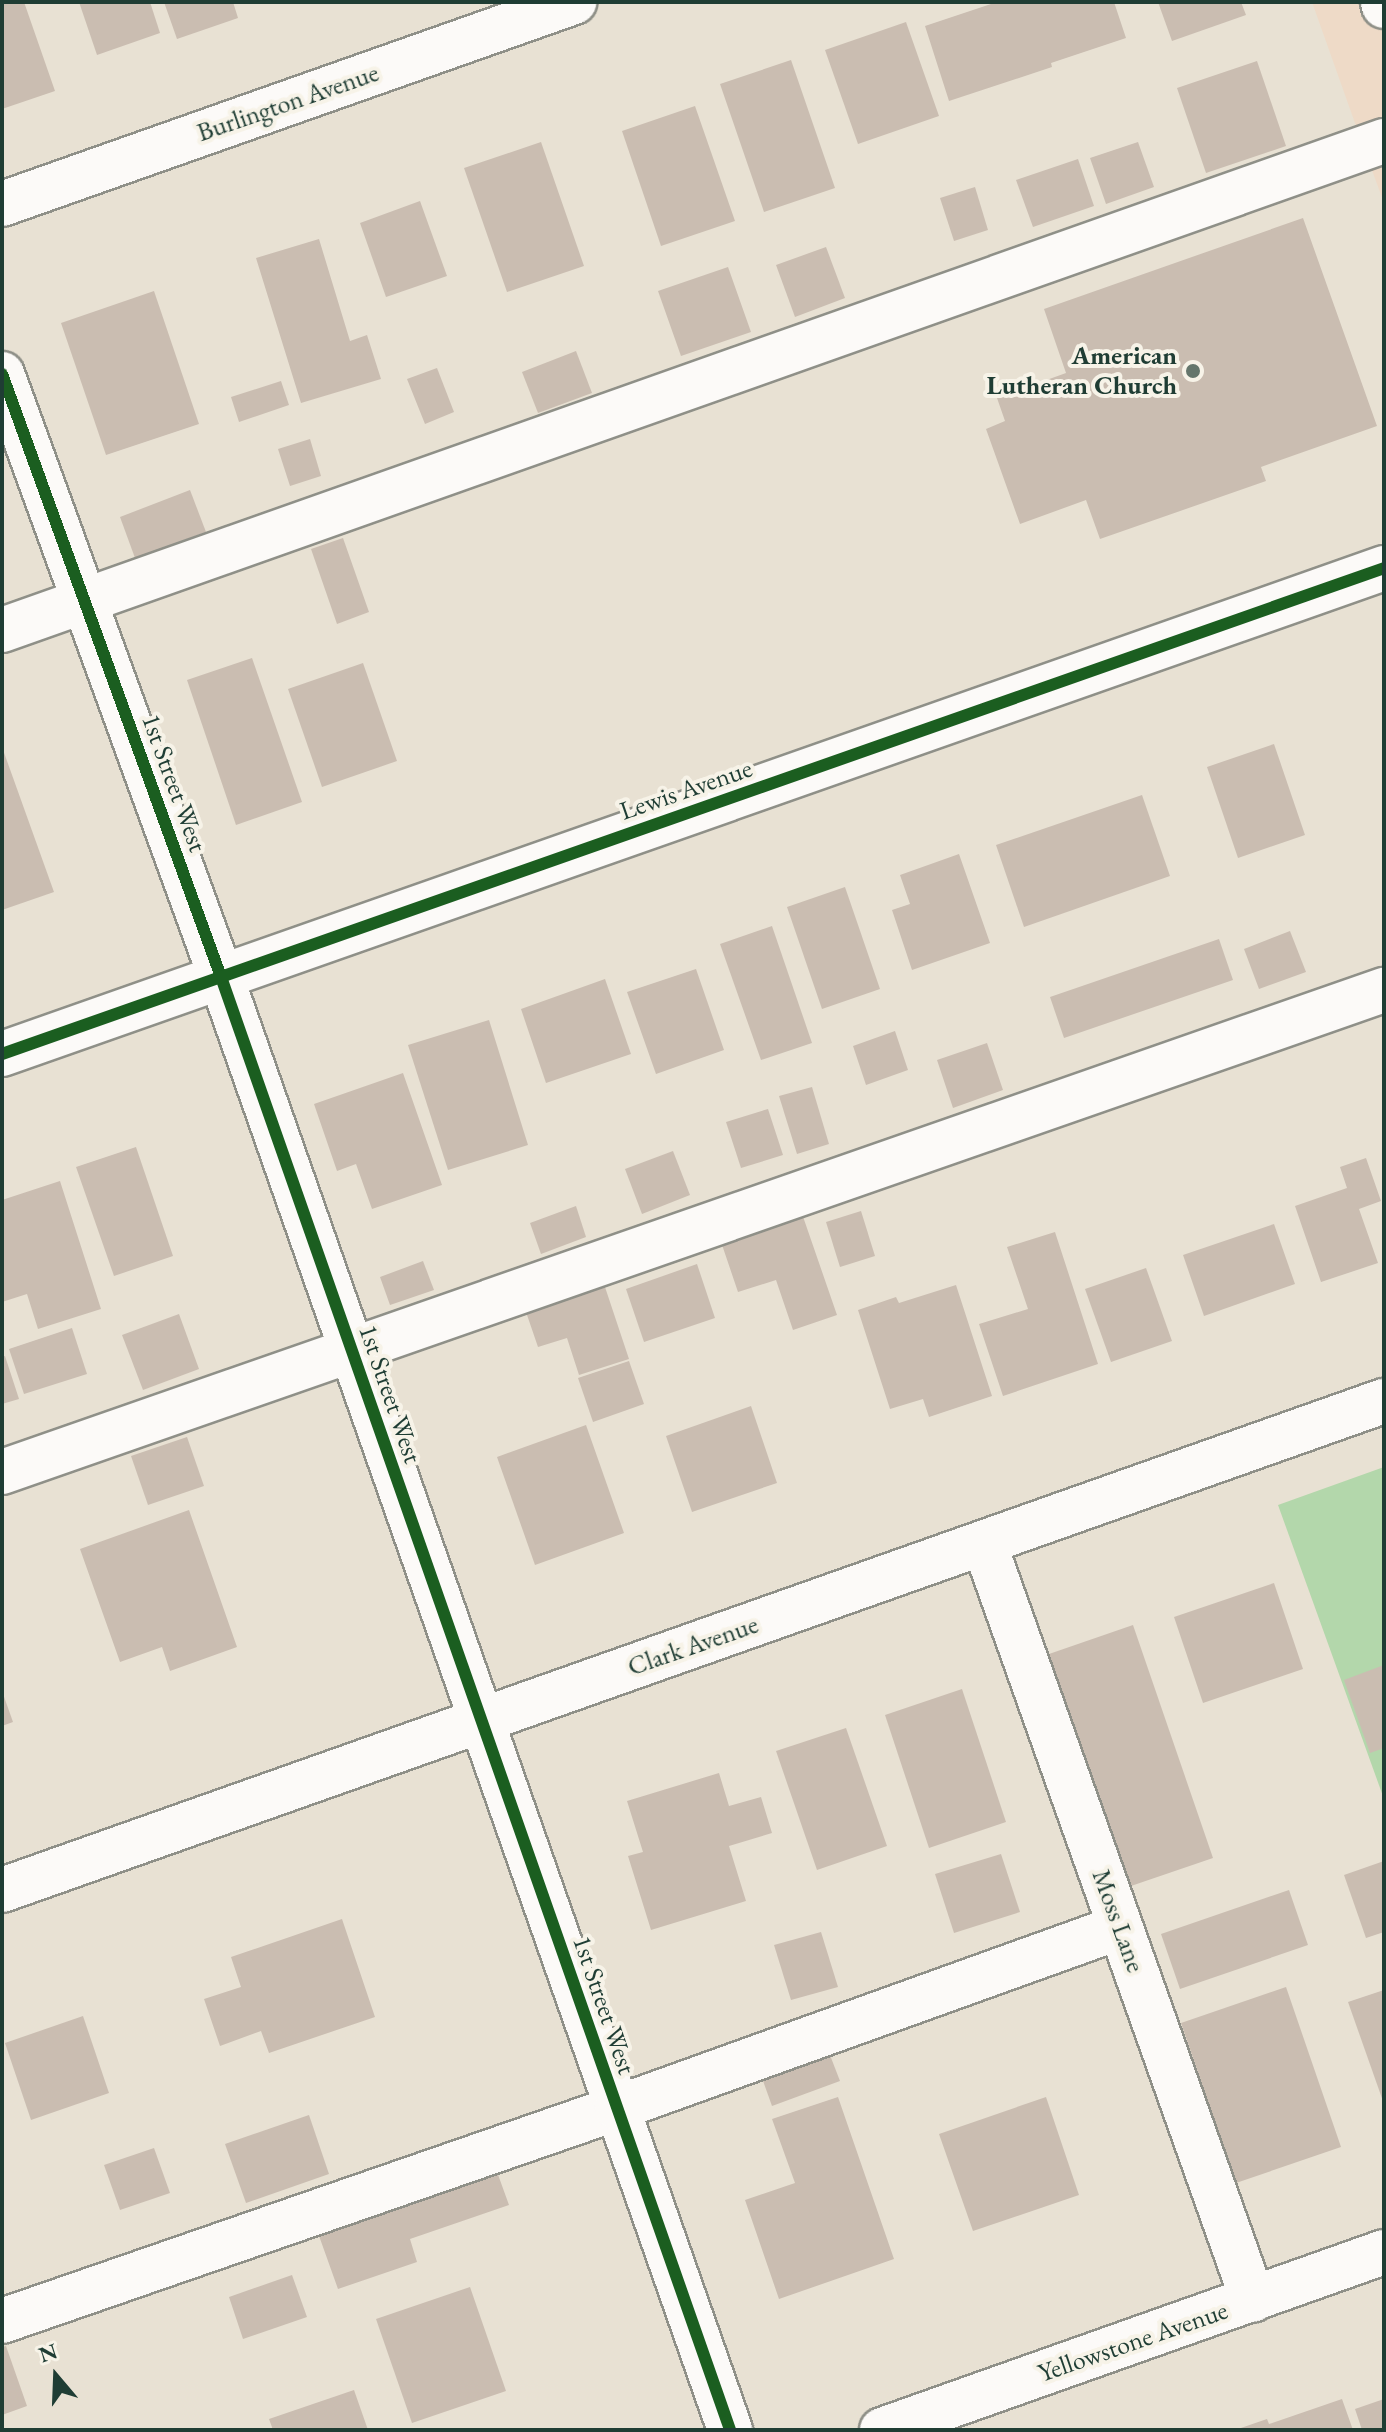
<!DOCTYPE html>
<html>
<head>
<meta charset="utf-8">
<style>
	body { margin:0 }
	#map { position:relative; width:1386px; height:2432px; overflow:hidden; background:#e8e1d3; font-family:"EB Garamond",serif }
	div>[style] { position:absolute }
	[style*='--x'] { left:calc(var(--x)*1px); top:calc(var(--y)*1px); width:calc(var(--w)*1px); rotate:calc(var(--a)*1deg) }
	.built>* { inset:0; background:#eedac7 }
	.green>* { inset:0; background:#b3d7ab }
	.building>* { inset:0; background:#cabdb1 }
	.roads { filter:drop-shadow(2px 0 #8f9088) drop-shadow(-2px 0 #8f9088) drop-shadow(0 2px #8f9088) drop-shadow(0 -2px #8f9088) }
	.minor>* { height:44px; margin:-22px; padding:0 22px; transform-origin:22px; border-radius:22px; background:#fcfaf8 }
	.major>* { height:44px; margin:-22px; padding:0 22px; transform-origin:22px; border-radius:22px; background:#fcfaf8 }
	.cycleway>* { height:12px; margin:-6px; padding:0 6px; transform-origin:6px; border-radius:6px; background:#1b5e20 }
	.dots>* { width:22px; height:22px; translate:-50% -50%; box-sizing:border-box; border:4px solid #f7f3e8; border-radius:50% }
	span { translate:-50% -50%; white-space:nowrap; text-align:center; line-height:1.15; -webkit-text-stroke:8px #f7f3e8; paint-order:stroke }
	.street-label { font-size:26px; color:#1f3d34 }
	.poi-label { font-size:26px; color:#1f3d34; font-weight:700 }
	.right { translate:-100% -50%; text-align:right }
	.frame { position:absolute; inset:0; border:4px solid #1f3d34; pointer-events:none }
	.north { position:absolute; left:16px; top:2336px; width:80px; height:80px; -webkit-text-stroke:6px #f7f3e8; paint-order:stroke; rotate:341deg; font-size:22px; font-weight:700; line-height:32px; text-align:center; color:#1f3d34 }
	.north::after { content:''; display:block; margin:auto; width:28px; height:36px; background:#1f3d34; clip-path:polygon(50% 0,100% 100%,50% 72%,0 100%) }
</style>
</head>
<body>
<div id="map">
	<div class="built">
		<div style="clip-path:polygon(1312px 2px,1384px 2px,1384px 203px,1361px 140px)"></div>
	</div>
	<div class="green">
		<div style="clip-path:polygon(1384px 1467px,1384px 1799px,1278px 1505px)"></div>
	</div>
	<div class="building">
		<div style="clip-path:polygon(2px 2px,24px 2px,55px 91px,2px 109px)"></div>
		<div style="clip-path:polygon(79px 2px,150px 2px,160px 33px,97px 55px)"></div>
		<div style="clip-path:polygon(164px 2px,233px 2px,238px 18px,177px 39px)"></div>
		<div style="clip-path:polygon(997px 2px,1114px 2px,1126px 38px,1051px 63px,1052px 67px,949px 101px,925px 26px)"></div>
		<div style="clip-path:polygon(1158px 2px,1241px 2px,1246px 15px,1172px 41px)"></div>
		<div style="clip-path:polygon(906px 22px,939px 116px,858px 144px,825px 50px)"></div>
		<div style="clip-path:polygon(791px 60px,835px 188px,764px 212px,720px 84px)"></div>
		<div style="clip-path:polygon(1257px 61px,1286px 146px,1206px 173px,1177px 88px)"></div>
		<div style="clip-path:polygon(695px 106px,735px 221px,661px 246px,622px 131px)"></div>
		<div style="clip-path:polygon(541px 142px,584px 266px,507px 292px,464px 168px)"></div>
		<div style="clip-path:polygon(1138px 142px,1154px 187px,1106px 204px,1090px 158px)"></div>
		<div style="clip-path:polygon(1078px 159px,1094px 206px,1033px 227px,1016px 180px)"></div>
		<div style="clip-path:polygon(975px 187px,988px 230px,954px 241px,940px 198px)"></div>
		<div style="clip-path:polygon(420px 201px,447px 276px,386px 297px,360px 223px)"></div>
		<div style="clip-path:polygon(1303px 218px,1377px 426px,1261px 467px,1266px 481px,1100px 539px,1086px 500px,1020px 524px,986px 429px,1005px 421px,997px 398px,1066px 373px,1044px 309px)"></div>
		<div style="clip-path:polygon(319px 239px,350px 341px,367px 335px,381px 379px,301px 403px,256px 258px)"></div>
		<div style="clip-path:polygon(826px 247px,845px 298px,795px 317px,776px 265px)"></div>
		<div style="clip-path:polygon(728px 267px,751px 332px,681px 356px,658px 291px)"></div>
		<div style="clip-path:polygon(154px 291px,199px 424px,106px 455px,61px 323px)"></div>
		<div style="clip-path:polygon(576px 351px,592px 393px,538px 413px,522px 372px)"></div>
		<div style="clip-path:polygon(437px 368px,454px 412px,425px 424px,407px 379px)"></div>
		<div style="clip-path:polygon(281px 381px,289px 405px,239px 422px,231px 397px)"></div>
		<div style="clip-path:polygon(310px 439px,321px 476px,290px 486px,278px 449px)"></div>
		<div style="clip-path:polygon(190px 490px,206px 532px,135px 558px,120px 517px)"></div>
		<div style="clip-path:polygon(343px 538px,369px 612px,337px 624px,311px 549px)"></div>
		<div style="clip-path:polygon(252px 658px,302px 802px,236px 825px,187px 680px)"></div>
		<div style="clip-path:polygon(363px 663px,397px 761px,322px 787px,288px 689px)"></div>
		<div style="clip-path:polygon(1274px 744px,1305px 835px,1238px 858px,1207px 767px)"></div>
		<div style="clip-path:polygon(2px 747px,54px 892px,2px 910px)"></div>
		<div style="clip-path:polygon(1142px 795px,1170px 876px,1024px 927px,996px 845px)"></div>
		<div style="clip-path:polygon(959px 854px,990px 943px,912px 970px,892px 910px,910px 904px,900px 875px)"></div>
		<div style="clip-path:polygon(845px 887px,880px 989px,822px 1009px,787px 907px)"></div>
		<div style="clip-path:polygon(772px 926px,812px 1043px,761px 1060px,720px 944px)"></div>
		<div style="clip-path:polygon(1290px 931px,1306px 972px,1259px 989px,1244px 949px)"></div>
		<div style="clip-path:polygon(1219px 939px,1233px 980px,1064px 1038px,1050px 997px)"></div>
		<div style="clip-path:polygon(696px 969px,724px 1050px,656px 1074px,627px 992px)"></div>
		<div style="clip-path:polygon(605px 979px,631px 1054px,546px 1083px,521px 1009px)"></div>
		<div style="clip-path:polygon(489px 1020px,528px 1145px,448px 1170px,408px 1045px)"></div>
		<div style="clip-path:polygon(895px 1031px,908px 1070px,866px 1085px,853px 1046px)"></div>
		<div style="clip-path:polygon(987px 1043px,1003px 1090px,953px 1108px,937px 1060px)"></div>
		<div style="clip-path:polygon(403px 1073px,442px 1185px,372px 1209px,356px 1164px,337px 1171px,314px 1104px)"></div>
		<div style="clip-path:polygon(812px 1087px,829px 1144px,797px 1154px,779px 1096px)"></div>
		<div style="clip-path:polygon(768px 1109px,783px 1155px,741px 1168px,726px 1122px)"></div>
		<div style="clip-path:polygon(136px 1147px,173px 1256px,114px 1276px,76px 1167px)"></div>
		<div style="clip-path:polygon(673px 1151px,690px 1195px,642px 1214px,625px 1169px)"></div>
		<div style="clip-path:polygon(1366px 1158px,1381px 1201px,1359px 1209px,1378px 1263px,1321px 1282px,1295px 1206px,1347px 1188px,1340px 1167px)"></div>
		<div style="clip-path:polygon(60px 1181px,101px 1309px,38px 1329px,27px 1294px,2px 1302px,2px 1200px)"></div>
		<div style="clip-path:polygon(799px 1205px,837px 1315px,793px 1330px,776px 1280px,738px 1292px,718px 1233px)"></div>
		<div style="clip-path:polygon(576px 1206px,586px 1237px,541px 1254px,530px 1223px)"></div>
		<div style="clip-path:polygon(861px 1211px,875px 1256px,840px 1267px,826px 1222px)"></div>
		<div style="clip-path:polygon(1274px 1224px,1295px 1284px,1204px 1316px,1183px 1255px)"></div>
		<div style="clip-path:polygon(1055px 1232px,1098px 1364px,1003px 1396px,979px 1324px,1028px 1309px,1007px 1247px)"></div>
		<div style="clip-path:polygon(423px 1261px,434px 1290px,390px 1305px,380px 1277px)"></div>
		<div style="clip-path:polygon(697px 1264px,715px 1318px,644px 1342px,626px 1289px)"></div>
		<div style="clip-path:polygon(1146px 1268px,1172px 1341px,1111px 1362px,1085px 1289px)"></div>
		<div style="clip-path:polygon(956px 1285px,992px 1396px,929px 1417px,923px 1399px,890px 1409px,858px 1310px,896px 1297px,899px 1303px)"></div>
		<div style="clip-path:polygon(605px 1287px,629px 1359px,579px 1375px,567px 1338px,538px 1347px,526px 1312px)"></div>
		<div style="clip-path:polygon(179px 1314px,199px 1369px,143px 1390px,122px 1335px)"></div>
		<div style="clip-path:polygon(72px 1328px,87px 1374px,24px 1394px,9px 1349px)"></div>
		<div style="clip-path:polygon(5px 1356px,19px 1399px,2px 1404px,2px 1357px)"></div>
		<div style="clip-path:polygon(629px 1361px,644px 1404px,593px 1422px,578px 1378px)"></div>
		<div style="clip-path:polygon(751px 1406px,777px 1483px,692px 1512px,666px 1436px)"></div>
		<div style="clip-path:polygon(586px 1425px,624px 1533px,535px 1565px,497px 1457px)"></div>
		<div style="clip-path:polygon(187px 1437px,204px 1486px,148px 1505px,131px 1456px)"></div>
		<div style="clip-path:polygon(189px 1510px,237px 1647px,170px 1671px,162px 1647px,120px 1662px,80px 1549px)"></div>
		<div style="clip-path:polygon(1274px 1583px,1303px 1669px,1203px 1703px,1174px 1617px)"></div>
		<div style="clip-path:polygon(1133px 1625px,1213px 1858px,1128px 1887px,1049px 1654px)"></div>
		<div style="clip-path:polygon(1384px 1665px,1384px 1748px,1370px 1753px,1344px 1680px)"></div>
		<div style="clip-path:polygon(962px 1689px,1006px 1822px,929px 1848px,885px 1715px)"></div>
		<div style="clip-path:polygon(2px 1691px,13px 1722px,2px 1726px)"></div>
		<div style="clip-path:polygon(846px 1728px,887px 1846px,817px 1870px,776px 1751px)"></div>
		<div style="clip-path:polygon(719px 1773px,729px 1806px,761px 1797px,772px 1833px,729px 1846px,746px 1901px,651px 1930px,628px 1856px,643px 1852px,627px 1801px)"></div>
		<div style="clip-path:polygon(1001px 1854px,1020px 1912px,954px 1933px,935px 1874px)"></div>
		<div style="clip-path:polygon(1384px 1861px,1384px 1932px,1366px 1938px,1344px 1875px)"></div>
		<div style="clip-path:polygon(1289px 1890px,1308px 1945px,1180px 1989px,1161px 1934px)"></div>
		<div style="clip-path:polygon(342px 1919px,375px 2017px,269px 2053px,261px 2031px,220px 2046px,204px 1999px,241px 1987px,231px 1957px)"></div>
		<div style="clip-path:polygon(821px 1932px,838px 1987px,791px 2000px,774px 1945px)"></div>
		<div style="clip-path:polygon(1286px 1987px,1341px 2147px,1236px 2183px,1181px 2023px)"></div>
		<div style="clip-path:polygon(1384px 1990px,1384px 2104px,1348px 2002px)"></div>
		<div style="clip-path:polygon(83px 2016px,109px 2093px,31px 2120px,5px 2043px)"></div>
		<div style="clip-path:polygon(823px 2037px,840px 2081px,772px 2106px,756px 2061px)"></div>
		<div style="clip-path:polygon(838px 2097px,894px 2259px,779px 2299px,745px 2200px,795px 2183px,772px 2119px)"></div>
		<div style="clip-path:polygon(1046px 2097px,1079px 2195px,973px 2231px,939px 2134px)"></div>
		<div style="clip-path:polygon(309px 2115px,329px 2174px,246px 2203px,225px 2144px)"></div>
		<div style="clip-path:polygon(154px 2148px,170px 2193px,120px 2210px,104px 2165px)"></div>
		<div style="clip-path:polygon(492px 2158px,509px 2205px,410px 2239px,417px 2262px,338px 2289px,318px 2233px)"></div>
		<div style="clip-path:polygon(292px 2275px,307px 2317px,243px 2339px,229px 2297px)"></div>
		<div style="clip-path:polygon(470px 2287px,506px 2391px,412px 2423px,376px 2319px)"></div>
		<div style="clip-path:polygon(6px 2346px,27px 2406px,2px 2415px,2px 2347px)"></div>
		<div style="clip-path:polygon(354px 2390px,368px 2430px,273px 2430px,269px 2419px)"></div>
		<div style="clip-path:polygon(1342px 2399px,1353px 2430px,1235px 2430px,1267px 2419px,1269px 2424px)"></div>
		<div style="clip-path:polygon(1384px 2399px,1384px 2430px,1362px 2430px,1355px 2409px)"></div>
	</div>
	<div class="roads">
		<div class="minor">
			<div style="--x:2;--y:204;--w:607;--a:-19.45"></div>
			<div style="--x:2;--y:374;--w:642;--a:70.04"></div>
			<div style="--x:221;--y:977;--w:1540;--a:70.69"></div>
			<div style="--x:2;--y:630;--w:1466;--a:-19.49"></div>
			<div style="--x:2;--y:1054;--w:1465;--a:-19.37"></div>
			<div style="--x:2;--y:1472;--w:1464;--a:-19.23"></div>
			<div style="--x:984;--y:1543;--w:803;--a:70.44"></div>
			<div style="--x:2;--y:1890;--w:1466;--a:-19.49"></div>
			<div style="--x:2;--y:2321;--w:651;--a:-19.1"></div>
			<div style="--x:617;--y:2108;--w:535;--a:-19.79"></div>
			<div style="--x:882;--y:2430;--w:533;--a:-19.52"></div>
		</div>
		<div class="major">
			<div style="--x:1383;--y:2;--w:4;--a:76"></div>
		</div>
	</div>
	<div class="cycleway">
		<div style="--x:2;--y:374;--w:642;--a:70.04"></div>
		<div style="--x:221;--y:977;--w:1540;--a:70.69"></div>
		<div style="--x:2;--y:1054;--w:1465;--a:-19.37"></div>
	</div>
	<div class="dots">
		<div style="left:1193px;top:371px;background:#65766c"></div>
	</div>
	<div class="street-label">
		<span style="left:288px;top:103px;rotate:-19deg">Burlington Avenue</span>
		<span style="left:174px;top:783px;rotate:70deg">1st Street West</span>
		<span style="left:686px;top:790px;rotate:-19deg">Lewis Avenue</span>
		<span style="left:390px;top:1394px;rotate:71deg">1st Street West</span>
		<span style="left:693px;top:1646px;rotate:-19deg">Clark Avenue</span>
		<span style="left:1118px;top:1921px;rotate:70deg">Moss Lane</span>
		<span style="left:604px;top:2005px;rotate:71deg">1st Street West</span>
		<span style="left:1133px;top:2342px;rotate:-19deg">Yellowstone Avenue</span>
	</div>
	<div class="poi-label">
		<span class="right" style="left:1177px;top:371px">American<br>Lutheran Church</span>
	</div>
	<div class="frame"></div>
	<div class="north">N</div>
</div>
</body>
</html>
